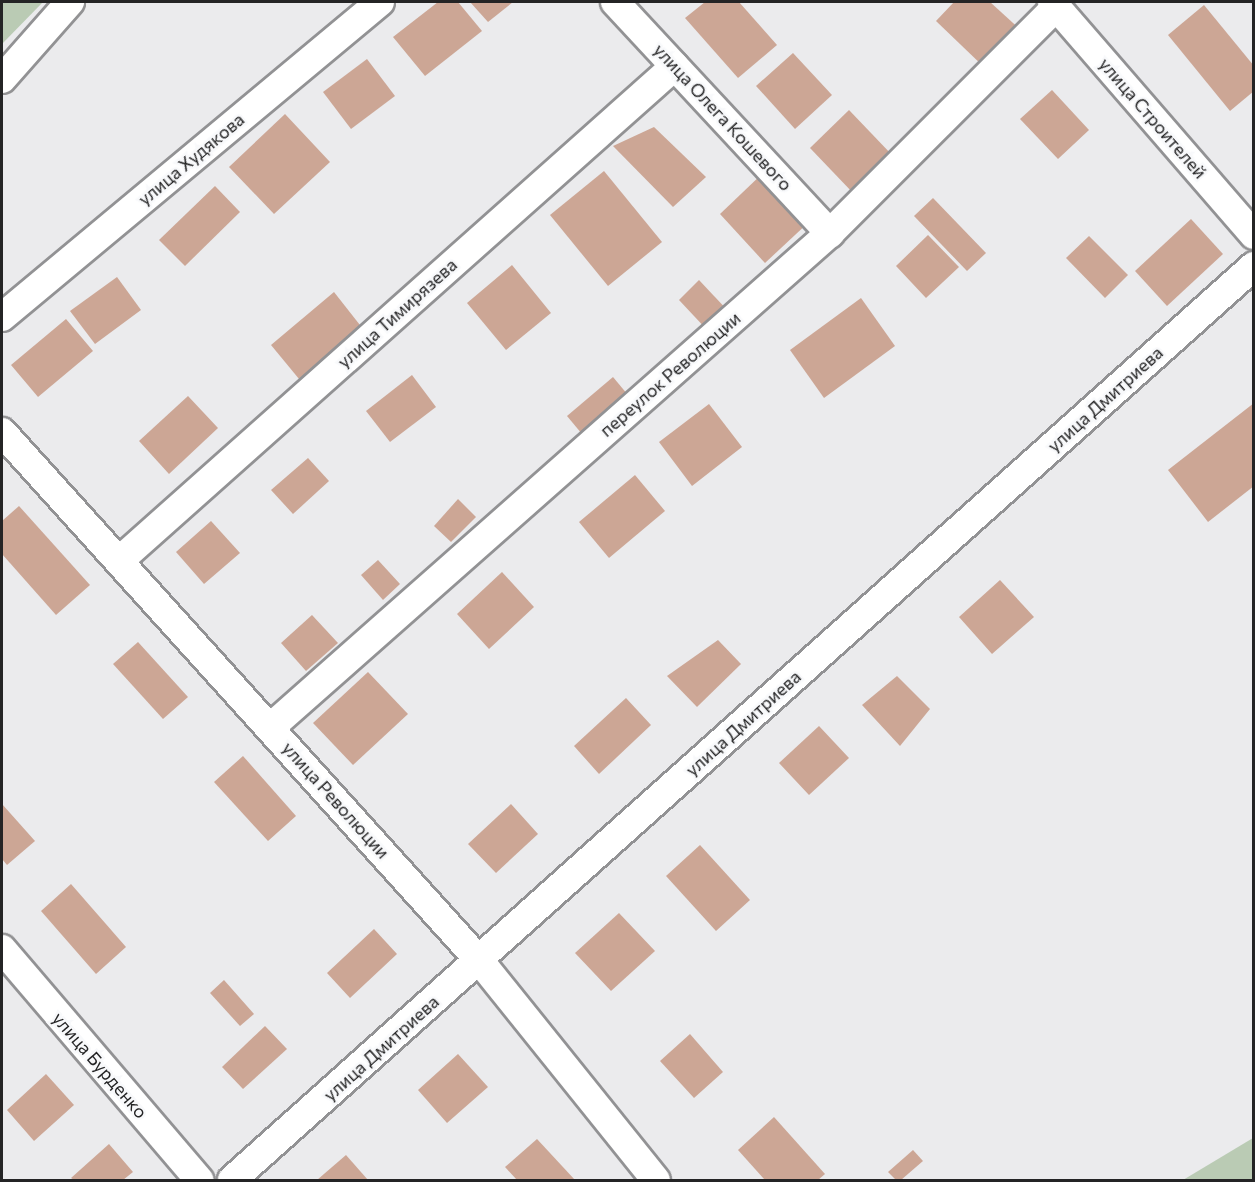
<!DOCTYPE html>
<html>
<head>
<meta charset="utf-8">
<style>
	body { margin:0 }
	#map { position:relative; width:1255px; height:1182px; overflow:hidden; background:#ebebed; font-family:Commissioner,sans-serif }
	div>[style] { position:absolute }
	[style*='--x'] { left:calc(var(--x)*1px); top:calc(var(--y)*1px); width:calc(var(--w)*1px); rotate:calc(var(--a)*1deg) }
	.green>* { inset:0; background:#bacbb4 }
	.building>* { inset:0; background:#cca695 }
	.roads { filter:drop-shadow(2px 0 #929294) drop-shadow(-2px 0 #929294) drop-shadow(0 2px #929294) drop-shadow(0 -2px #929294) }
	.street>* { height:28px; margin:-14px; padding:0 14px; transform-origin:14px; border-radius:14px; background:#fff }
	span { translate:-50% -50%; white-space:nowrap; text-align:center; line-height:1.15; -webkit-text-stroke:5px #f8f9fb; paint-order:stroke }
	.street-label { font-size:18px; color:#242425 }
	.frame { position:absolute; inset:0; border:3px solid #242425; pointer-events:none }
</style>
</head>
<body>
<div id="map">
	<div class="green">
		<div style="clip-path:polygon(2px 2px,43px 2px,2px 44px)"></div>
		<div style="clip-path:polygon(1253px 1138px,1253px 1180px,1183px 1180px)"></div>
	</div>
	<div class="building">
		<div style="clip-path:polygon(438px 2px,458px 2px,482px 31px,425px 76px,393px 37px)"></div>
		<div style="clip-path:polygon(470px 2px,513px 2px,488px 22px)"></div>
		<div style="clip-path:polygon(705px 2px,739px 2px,777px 45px,738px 78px,685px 18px)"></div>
		<div style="clip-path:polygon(954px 2px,990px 2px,1022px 31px,986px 69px,936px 21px)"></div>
		<div style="clip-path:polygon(1204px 5px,1254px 66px,1254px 91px,1230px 111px,1168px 35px)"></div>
		<div style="clip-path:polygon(793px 53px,832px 95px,795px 129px,756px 86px)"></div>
		<div style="clip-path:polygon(367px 59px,395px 96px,351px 129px,323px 92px)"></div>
		<div style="clip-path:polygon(1052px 90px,1089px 130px,1058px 159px,1020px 119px)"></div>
		<div style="clip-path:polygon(849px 110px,893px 156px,854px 194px,810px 148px)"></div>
		<div style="clip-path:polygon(285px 114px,330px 162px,274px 214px,229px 167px)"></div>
		<div style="clip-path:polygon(654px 127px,706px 177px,673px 207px,613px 146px)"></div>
		<div style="clip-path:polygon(604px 171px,662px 242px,608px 286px,550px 215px)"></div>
		<div style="clip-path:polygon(764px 172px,810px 221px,765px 263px,720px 214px)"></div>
		<div style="clip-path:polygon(215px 186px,240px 212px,185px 266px,159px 240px)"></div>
		<div style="clip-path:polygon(933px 198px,986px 253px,967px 271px,914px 216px)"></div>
		<div style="clip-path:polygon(1191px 219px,1223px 254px,1167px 306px,1135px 271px)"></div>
		<div style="clip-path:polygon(928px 235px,959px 267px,926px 298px,896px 266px)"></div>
		<div style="clip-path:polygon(1089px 236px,1128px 275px,1105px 298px,1066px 258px)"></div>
		<div style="clip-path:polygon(512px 265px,551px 313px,506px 350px,467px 303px)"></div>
		<div style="clip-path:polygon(117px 277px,141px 310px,95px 344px,70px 311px)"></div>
		<div style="clip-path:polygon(699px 280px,730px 313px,709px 332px,679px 300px)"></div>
		<div style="clip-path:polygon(334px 292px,367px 334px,304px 385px,271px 345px)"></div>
		<div style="clip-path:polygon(861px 298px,895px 346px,824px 398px,790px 350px)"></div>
		<div style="clip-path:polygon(66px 319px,93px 351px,38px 397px,11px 365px)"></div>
		<div style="clip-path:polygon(412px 375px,436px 407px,390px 442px,366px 411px)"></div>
		<div style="clip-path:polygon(613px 377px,633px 401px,587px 440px,567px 416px)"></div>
		<div style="clip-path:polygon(188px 396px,218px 428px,169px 474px,139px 441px)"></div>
		<div style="clip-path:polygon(1254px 403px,1254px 486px,1208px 522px,1168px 470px)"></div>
		<div style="clip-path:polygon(709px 404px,742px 447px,692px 486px,659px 442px)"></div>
		<div style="clip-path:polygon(308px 458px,329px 481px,293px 514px,271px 490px)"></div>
		<div style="clip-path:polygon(635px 475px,665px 511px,609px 558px,579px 522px)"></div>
		<div style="clip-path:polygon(458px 499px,476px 517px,451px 542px,434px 526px)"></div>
		<div style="clip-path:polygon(19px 506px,90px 585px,56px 615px,2px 554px,2px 521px)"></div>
		<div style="clip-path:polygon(211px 521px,240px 553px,204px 584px,176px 552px)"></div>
		<div style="clip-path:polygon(378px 560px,400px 584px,383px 600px,361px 575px)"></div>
		<div style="clip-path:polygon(502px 572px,534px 607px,489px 649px,457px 614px)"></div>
		<div style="clip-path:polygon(1000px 580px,1034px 617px,992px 654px,959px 617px)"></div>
		<div style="clip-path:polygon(312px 615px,338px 643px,306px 671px,281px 643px)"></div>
		<div style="clip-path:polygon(718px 640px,741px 664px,697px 707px,667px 676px)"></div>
		<div style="clip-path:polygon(138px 642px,188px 697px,163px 719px,113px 664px)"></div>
		<div style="clip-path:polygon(368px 672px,408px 714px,353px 765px,313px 723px)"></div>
		<div style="clip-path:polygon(897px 676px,930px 709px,900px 746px,862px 705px)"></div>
		<div style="clip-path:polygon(626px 698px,651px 725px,599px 774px,574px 746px)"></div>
		<div style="clip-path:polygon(819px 726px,849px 758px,809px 795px,779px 763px)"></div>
		<div style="clip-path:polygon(243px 756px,296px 816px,268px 841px,214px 782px)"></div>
		<div style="clip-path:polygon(2px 804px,35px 841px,7px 865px,2px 859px)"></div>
		<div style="clip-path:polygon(511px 804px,538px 834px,496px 873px,468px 844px)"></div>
		<div style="clip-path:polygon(700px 845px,750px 900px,716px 931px,666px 876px)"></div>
		<div style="clip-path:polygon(71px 884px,126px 947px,96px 974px,41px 911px)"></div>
		<div style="clip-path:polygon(619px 913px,655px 951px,611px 991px,575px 953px)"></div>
		<div style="clip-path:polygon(374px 929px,397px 954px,350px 998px,327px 973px)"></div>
		<div style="clip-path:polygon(224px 980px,254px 1014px,240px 1026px,210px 993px)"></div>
		<div style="clip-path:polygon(265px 1026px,287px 1049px,243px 1089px,222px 1067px)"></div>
		<div style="clip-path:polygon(690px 1034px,723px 1072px,694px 1098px,660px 1061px)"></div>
		<div style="clip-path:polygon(458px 1054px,488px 1087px,447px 1123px,418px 1090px)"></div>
		<div style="clip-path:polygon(46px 1074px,74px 1105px,34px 1141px,7px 1110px)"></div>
		<div style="clip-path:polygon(774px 1117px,825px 1174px,818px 1180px,765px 1180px,738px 1150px)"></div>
		<div style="clip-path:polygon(537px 1139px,575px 1180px,517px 1180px,505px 1167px)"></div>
		<div style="clip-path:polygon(109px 1144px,133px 1172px,123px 1180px,74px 1180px,71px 1178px)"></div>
		<div style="clip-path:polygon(913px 1150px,923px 1161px,901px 1180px,896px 1180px,888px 1172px)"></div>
		<div style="clip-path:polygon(346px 1155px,368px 1180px,317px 1180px)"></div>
	</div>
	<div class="roads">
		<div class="street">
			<div style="--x:615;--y:2;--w:316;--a:47.1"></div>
			<div style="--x:1052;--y:2;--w:308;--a:49.1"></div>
			<div style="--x:2;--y:79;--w:103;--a:-48.6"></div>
			<div style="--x:2;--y:317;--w:492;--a:-39.8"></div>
			<div style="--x:2;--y:432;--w:712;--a:47.91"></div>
			<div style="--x:479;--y:960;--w:282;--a:51.2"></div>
			<div style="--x:119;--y:561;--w:744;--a:-41.68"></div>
			<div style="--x:271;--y:727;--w:746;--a:-41.47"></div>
			<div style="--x:830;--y:233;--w:320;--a:-45"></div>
			<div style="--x:2;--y:949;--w:304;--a:49.5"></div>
			<div style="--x:232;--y:1180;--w:1371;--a:-41.81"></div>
		</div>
	</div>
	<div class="street-label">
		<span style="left:723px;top:117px;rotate:47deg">улица Олега Кошевого</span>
		<span style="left:1153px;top:118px;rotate:49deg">улица Строителей</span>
		<span style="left:191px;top:159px;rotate:-40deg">улица Худякова</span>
		<span style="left:397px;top:313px;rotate:-42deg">улица Тимирязева</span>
		<span style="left:670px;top:374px;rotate:-41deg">переулок Революции</span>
		<span style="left:1105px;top:399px;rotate:-42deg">улица Дмитриева</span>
		<span style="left:743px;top:723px;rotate:-42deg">улица Дмитриева</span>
		<span style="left:336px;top:800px;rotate:48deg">улица Революции</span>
		<span style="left:381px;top:1048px;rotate:-42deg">улица Дмитриева</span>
		<span style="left:100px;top:1065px;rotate:49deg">улица Бурденко</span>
	</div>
	<div class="frame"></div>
</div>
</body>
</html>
